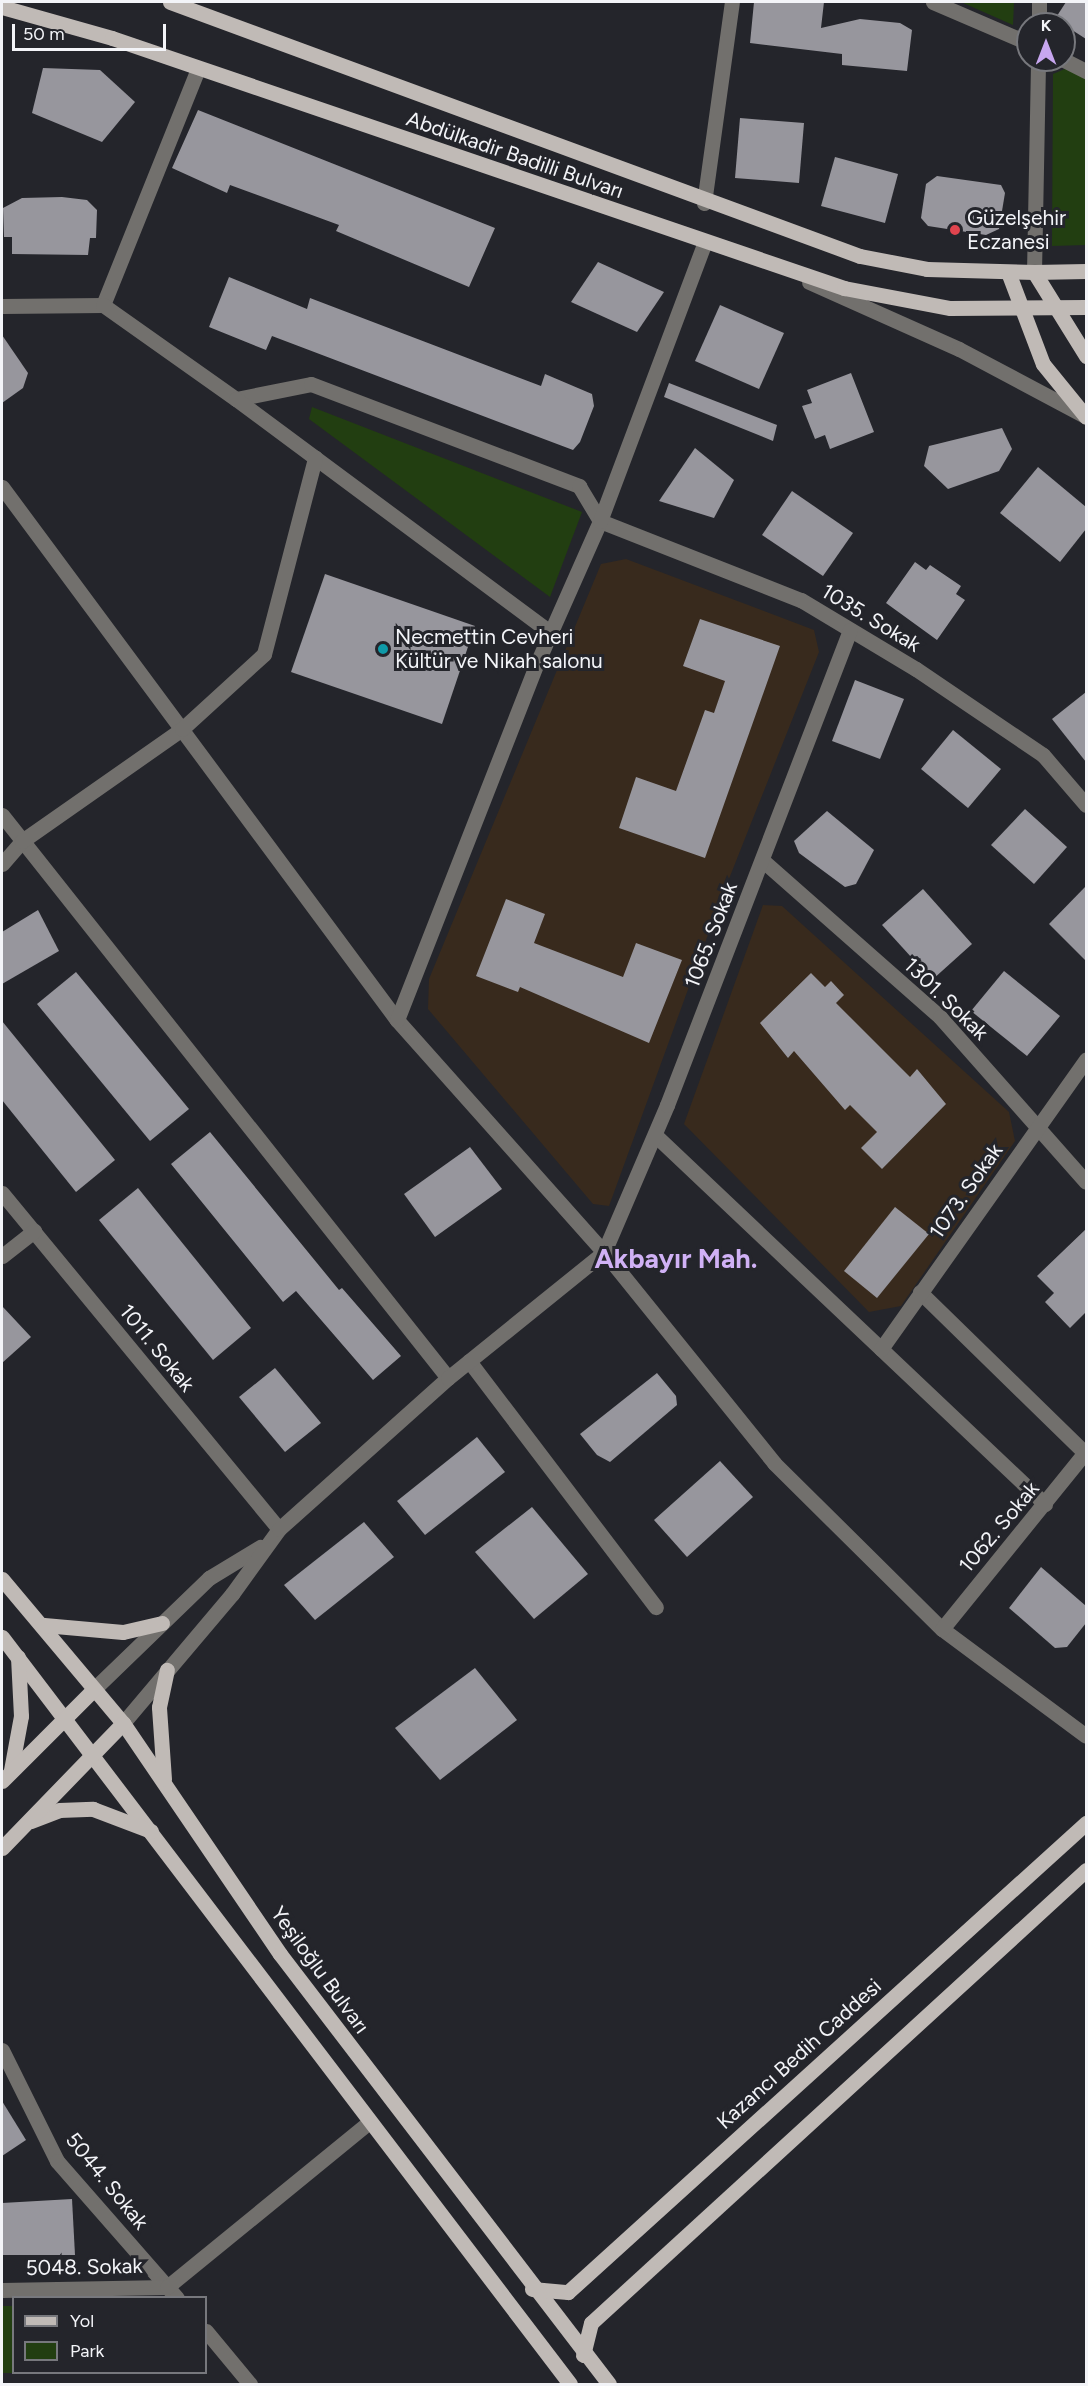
<!DOCTYPE html>
<html>
<head>
<meta charset="utf-8">
<style>
	body { margin:0 }
	#map { position:relative; width:1088px; height:2386px; overflow:hidden; background:#24252b; font-family:Figtree,sans-serif }
	div>[style] { position:absolute }
	[style*='--x'] { left:calc(var(--x)*1px); top:calc(var(--y)*1px); width:calc(var(--w)*1px); rotate:calc(var(--a)*1deg) }
	.education>* { inset:0; background:#382a1d }
	.green>* { inset:0; background:#223e11 }
	.building>* { inset:0; background:#97969d }
	.minor>* { height:15px; margin:-7.5px; padding:0 7.5px; transform-origin:7.5px; border-radius:7.5px; background:#72706d }
	.major>* { height:15px; margin:-7.5px; padding:0 7.5px; transform-origin:7.5px; border-radius:7.5px; background:#c0bab6 }
	.dots>* { width:16px; height:16px; translate:-50% -50%; box-sizing:border-box; border:3px solid #24252b; border-radius:50% }
	span { translate:-50% -50%; white-space:nowrap; text-align:center; line-height:1.15; -webkit-text-stroke:6px #24252b; paint-order:stroke }
	.street-label { font-size:21px; color:#f3f4f8 }
	.poi-label { font-size:21px; color:#f3f4f8 }
	.left { translate:0 -50%; text-align:left }
	.district-label { font-size:27px; color:#d0b1f5; font-weight:700 }
	.frame { position:absolute; inset:0; border:3px solid #f3f4f8; pointer-events:none }
	.legend { position:absolute; left:12px; top:2296px; width:195px; height:78px; box-sizing:border-box; background:#24252b; border:2px solid #77787d; margin:0; padding:8px 10px; list-style:none; font-size:18px; color:#f3f4f8 }
	.legend li { display:flex; align-items:center; gap:12px; height:30px }
	.legend b { width:30px; border:2px solid #77787d }
	.north { position:absolute; left:1016px; top:12px; width:60px; height:60px; box-sizing:border-box; background:#24252b; border:2px solid #77787d; border-radius:50%; rotate:0deg; font-size:16px; font-weight:700; line-height:24px; text-align:center; color:#f3f4f8 }
	.north::after { content:''; display:block; margin:auto; width:21px; height:27px; background:#c7a6ef; clip-path:polygon(50% 0,100% 100%,50% 72%,0 100%) }
	.scale { position:absolute; left:12px; top:24px; width:154px; height:27px; box-sizing:border-box; border:3px solid #f3f4f8; border-top:0; padding-left:8px; font-size:18px; line-height:21px; white-space:nowrap; color:#f3f4f8; -webkit-text-stroke:4px #24252b; paint-order:stroke }
</style>
</head>
<body>
<div id="map">
	<div class="education">
		<div style="clip-path:polygon(626px 559px,814px 630px,819px 652px,721px 899px,609px 1206px,593px 1204px,428px 1009px,429px 979px,601px 564px)"></div>
		<div style="clip-path:polygon(763px 905px,782px 906px,1009px 1112px,1015px 1141px,901px 1306px,869px 1312px,684px 1124px)"></div>
	</div>
	<div class="green">
		<div style="clip-path:polygon(961px 2px,1014px 2px,1013px 25px)"></div>
		<div style="clip-path:polygon(1081px 62px,1086px 65px,1086px 245px,1052px 246px,1053px 74px)"></div>
		<div style="clip-path:polygon(312px 407px,582px 512px,550px 597px,309px 419px)"></div>
		<div style="clip-path:polygon(2px 2306px,13px 2306px,14px 2372px,100px 2373px,2px 2373px)"></div>
	</div>
	<div class="building">
		<div style="clip-path:polygon(754px 2px,824px 2px,821px 28px,860px 19px,900px 23px,912px 30px,907px 71px,842px 65px,842px 54px,750px 43px)"></div>
		<div style="clip-path:polygon(1066px 2px,1086px 2px,1086px 39px,1055px 19px)"></div>
		<div style="clip-path:polygon(43px 68px,100px 70px,135px 102px,102px 142px,32px 113px)"></div>
		<div style="clip-path:polygon(198px 110px,495px 228px,469px 287px,336px 231px,339px 225px,230px 185px,227px 193px,172px 168px)"></div>
		<div style="clip-path:polygon(740px 118px,804px 123px,799px 183px,735px 178px)"></div>
		<div style="clip-path:polygon(835px 157px,898px 174px,885px 223px,821px 206px)"></div>
		<div style="clip-path:polygon(937px 176px,1001px 185px,1005px 193px,999px 229px,986px 235px,928px 226px,921px 218px,926px 184px)"></div>
		<div style="clip-path:polygon(62px 197px,87px 200px,97px 210px,96px 238px,90px 238px,88px 255px,12px 254px,12px 237px,4px 237px,3px 208px,22px 198px)"></div>
		<div style="clip-path:polygon(598px 262px,664px 292px,637px 332px,571px 302px)"></div>
		<div style="clip-path:polygon(229px 277px,307px 309px,310px 298px,541px 386px,545px 374px,592px 394px,594px 406px,580px 442px,573px 450px,272px 336px,266px 350px,209px 327px)"></div>
		<div style="clip-path:polygon(720px 305px,784px 333px,759px 389px,695px 361px)"></div>
		<div style="clip-path:polygon(2px 335px,28px 373px,23px 388px,2px 403px)"></div>
		<div style="clip-path:polygon(851px 373px,874px 432px,830px 449px,825px 435px,815px 439px,802px 406px,812px 403px,807px 390px)"></div>
		<div style="clip-path:polygon(669px 383px,777px 425px,773px 441px,664px 397px)"></div>
		<div style="clip-path:polygon(1002px 428px,1012px 449px,999px 471px,948px 489px,924px 466px,929px 446px)"></div>
		<div style="clip-path:polygon(695px 448px,734px 480px,714px 518px,659px 501px)"></div>
		<div style="clip-path:polygon(1038px 467px,1086px 507px,1086px 529px,1060px 562px,1000px 513px)"></div>
		<div style="clip-path:polygon(792px 491px,853px 533px,823px 576px,762px 535px)"></div>
		<div style="clip-path:polygon(915px 562px,926px 570px,930px 565px,961px 586px,956px 594px,965px 600px,937px 640px,886px 603px)"></div>
		<div style="clip-path:polygon(325px 574px,475px 626px,442px 724px,291px 672px)"></div>
		<div style="clip-path:polygon(700px 619px,780px 646px,705px 858px,619px 828px,636px 777px,676px 791px,705px 710px,714px 713px,725px 681px,683px 666px)"></div>
		<div style="clip-path:polygon(855px 680px,904px 699px,880px 759px,832px 741px)"></div>
		<div style="clip-path:polygon(1086px 692px,1086px 762px,1052px 719px)"></div>
		<div style="clip-path:polygon(953px 730px,1001px 769px,968px 808px,921px 769px)"></div>
		<div style="clip-path:polygon(1025px 809px,1067px 847px,1034px 884px,991px 845px)"></div>
		<div style="clip-path:polygon(827px 811px,874px 850px,856px 884px,845px 887px,799px 853px,794px 841px)"></div>
		<div style="clip-path:polygon(1086px 886px,1086px 961px,1049px 924px)"></div>
		<div style="clip-path:polygon(923px 889px,972px 944px,932px 980px,882px 925px)"></div>
		<div style="clip-path:polygon(506px 899px,545px 914px,534px 943px,623px 977px,636px 943px,682px 960px,649px 1043px,520px 987px,518px 992px,476px 976px)"></div>
		<div style="clip-path:polygon(38px 910px,59px 951px,2px 984px,2px 932px)"></div>
		<div style="clip-path:polygon(1004px 971px,1060px 1016px,1027px 1056px,971px 1011px)"></div>
		<div style="clip-path:polygon(76px 972px,189px 1109px,150px 1141px,37px 1004px)"></div>
		<div style="clip-path:polygon(811px 973px,825px 987px,831px 981px,844px 995px,836px 1003px,910px 1077px,917px 1069px,946px 1104px,882px 1169px,861px 1148px,877px 1132px,850px 1105px,845px 1110px,794px 1051px,788px 1058px,760px 1023px)"></div>
		<div style="clip-path:polygon(2px 1021px,115px 1160px,76px 1192px,2px 1100px)"></div>
		<div style="clip-path:polygon(210px 1132px,339px 1290px,342px 1288px,401px 1356px,373px 1380px,296px 1291px,283px 1302px,171px 1164px)"></div>
		<div style="clip-path:polygon(470px 1147px,502px 1189px,435px 1237px,404px 1194px)"></div>
		<div style="clip-path:polygon(138px 1188px,251px 1328px,213px 1360px,99px 1220px)"></div>
		<div style="clip-path:polygon(895px 1207px,929px 1234px,877px 1298px,844px 1271px)"></div>
		<div style="clip-path:polygon(1086px 1229px,1086px 1312px,1070px 1328px,1045px 1302px,1054px 1293px,1037px 1276px)"></div>
		<div style="clip-path:polygon(2px 1306px,31px 1337px,2px 1363px)"></div>
		<div style="clip-path:polygon(275px 1368px,321px 1423px,285px 1452px,239px 1397px)"></div>
		<div style="clip-path:polygon(657px 1373px,676px 1396px,677px 1405px,610px 1462px,597px 1455px,580px 1434px)"></div>
		<div style="clip-path:polygon(477px 1437px,505px 1472px,425px 1535px,397px 1501px)"></div>
		<div style="clip-path:polygon(720px 1461px,753px 1497px,687px 1557px,654px 1520px)"></div>
		<div style="clip-path:polygon(532px 1507px,588px 1574px,534px 1619px,475px 1552px)"></div>
		<div style="clip-path:polygon(364px 1522px,394px 1557px,315px 1620px,284px 1585px)"></div>
		<div style="clip-path:polygon(1041px 1567px,1086px 1606px,1086px 1623px,1067px 1647px,1055px 1648px,1009px 1608px)"></div>
		<div style="clip-path:polygon(475px 1668px,517px 1720px,440px 1780px,395px 1728px)"></div>
		<div style="clip-path:polygon(2px 2101px,26px 2140px,2px 2156px)"></div>
		<div style="clip-path:polygon(72px 2199px,75px 2255px,2px 2255px,2px 2203px)"></div>
	</div>
	<div class="minor">
		<div style="--x:933;--y:2;--w:103;--a:23.3"></div>
		<div style="--x:1039;--y:24;--w:22;--a:-90"></div>
		<div style="--x:1064;--y:60;--w:25;--a:27"></div>
		<div style="--x:704;--y:203;--w:203;--a:-82.1"></div>
		<div style="--x:1034;--y:272;--w:212;--a:-88.9"></div>
		<div style="--x:809;--y:282;--w:164;--a:24.1"></div>
		<div style="--x:959;--y:349;--w:143;--a:28"></div>
		<div style="--x:103;--y:305;--w:254;--a:-68.1"></div>
		<div style="--x:2;--y:306;--w:101;--a:-0.6"></div>
		<div style="--x:103;--y:305;--w:163;--a:35.3"></div>
		<div style="--x:236;--y:399;--w:76;--a:-11.3"></div>
		<div style="--x:311;--y:384;--w:287;--a:20.8"></div>
		<div style="--x:579;--y:486;--w:41;--a:59"></div>
		<div style="--x:600;--y:521;--w:216;--a:21.5"></div>
		<div style="--x:801;--y:600;--w:134;--a:31"></div>
		<div style="--x:916;--y:669;--w:153;--a:34.1"></div>
		<div style="--x:1043;--y:755;--w:66;--a:49.3"></div>
		<div style="--x:236;--y:399;--w:391;--a:36.6"></div>
		<div style="--x:2;--y:487;--w:663;--a:53.46"></div>
		<div style="--x:397;--y:1020;--w:311;--a:48.3"></div>
		<div style="--x:604;--y:1252;--w:271;--a:51.1"></div>
		<div style="--x:774;--y:1463;--w:236;--a:44.7"></div>
		<div style="--x:942;--y:1629;--w:179;--a:36.6"></div>
		<div style="--x:2;--y:815;--w:718;--a:51.61"></div>
		<div style="--x:762;--y:860;--w:237;--a:41.4"></div>
		<div style="--x:940;--y:1017;--w:220;--a:48.5"></div>
		<div style="--x:2;--y:864;--w:30;--a:-49"></div>
		<div style="--x:22;--y:841;--w:195;--a:-35"></div>
		<div style="--x:182;--y:729;--w:111;--a:-42.4"></div>
		<div style="--x:264;--y:654;--w:203;--a:-75.4"></div>
		<div style="--x:397;--y:1020;--w:386;--a:-68.6"></div>
		<div style="--x:538;--y:661;--w:153;--a:-66.1"></div>
		<div style="--x:600;--y:521;--w:298;--a:-69.4"></div>
		<div style="--x:655;--y:1135;--w:537;--a:43.42"></div>
		<div style="--x:2;--y:1193;--w:435;--a:50.5"></div>
		<div style="--x:2;--y:1256;--w:41;--a:-38"></div>
		<div style="--x:920;--y:1292;--w:231;--a:44.3"></div>
		<div style="--x:881;--y:1349;--w:355;--a:-54.7"></div>
		<div style="--x:469;--y:1361;--w:309;--a:52.8"></div>
		<div style="--x:942;--y:1629;--w:229;--a:-51"></div>
		<div style="--x:94;--y:1689;--w:160;--a:-44"></div>
		<div style="--x:209;--y:1578;--w:60;--a:-31.3"></div>
		<div style="--x:123;--y:1723;--w:169;--a:-49.8"></div>
		<div style="--x:232;--y:1594;--w:80;--a:-54.1"></div>
		<div style="--x:279;--y:1529;--w:227;--a:-41.8"></div>
		<div style="--x:448;--y:1378;--w:201;--a:-38.9"></div>
		<div style="--x:604;--y:1252;--w:160;--a:-66.8"></div>
		<div style="--x:667;--y:1105;--w:509;--a:-68.93"></div>
		<div style="--x:2;--y:2050;--w:124;--a:63.6"></div>
		<div style="--x:57;--y:2161;--w:182;--a:48.8"></div>
		<div style="--x:2;--y:2290;--w:165;--a:-1"></div>
		<div style="--x:167;--y:2287;--w:259;--a:-39.2"></div>
		<div style="--x:206;--y:2331;--w:69;--a:50.3"></div>
	</div>
	<div class="major">
		<div style="--x:170;--y:2;--w:735;--a:20.21"></div>
		<div style="--x:860;--y:256;--w:68;--a:11"></div>
		<div style="--x:927;--y:269;--w:107;--a:1.6"></div>
		<div style="--x:1034;--y:272;--w:99;--a:58.2"></div>
		<div style="--x:2;--y:7;--w:114;--a:15.7"></div>
		<div style="--x:112;--y:38;--w:774;--a:18.86"></div>
		<div style="--x:844;--y:288;--w:108;--a:10.7"></div>
		<div style="--x:950;--y:308;--w:136;--a:-0.4"></div>
		<div style="--x:1008;--y:272;--w:98;--a:69.2"></div>
		<div style="--x:1043;--y:364;--w:68;--a:50.9"></div>
		<div style="--x:1034;--y:272;--w:52;--a:-1.1"></div>
		<div style="--x:2;--y:1579;--w:188;--a:50"></div>
		<div style="--x:123;--y:1723;--w:279;--a:55.8"></div>
		<div style="--x:280;--y:1954;--w:541;--a:52.58"></div>
		<div style="--x:44;--y:1625;--w:79;--a:5.1"></div>
		<div style="--x:123;--y:1632;--w:40;--a:-13"></div>
		<div style="--x:2;--y:1637;--w:938;--a:52.75"></div>
		<div style="--x:11;--y:1770;--w:55;--a:-79.5"></div>
		<div style="--x:21;--y:1716;--w:59;--a:-92.9"></div>
		<div style="--x:164;--y:1779;--w:72;--a:-94"></div>
		<div style="--x:159;--y:1707;--w:38;--a:-78"></div>
		<div style="--x:2;--y:1781;--w:130;--a:-45"></div>
		<div style="--x:31;--y:1821;--w:30;--a:-21"></div>
		<div style="--x:59;--y:1810;--w:34;--a:-2"></div>
		<div style="--x:93;--y:1809;--w:62;--a:20.8"></div>
		<div style="--x:2;--y:1848;--w:174;--a:-45.9"></div>
		<div style="--x:532;--y:2289;--w:36;--a:5"></div>
		<div style="--x:568;--y:2292;--w:699;--a:-42.16"></div>
		<div style="--x:583;--y:2355;--w:33;--a:-76"></div>
		<div style="--x:591;--y:2323;--w:671;--a:-42.46"></div>
	</div>
	<div class="dots">
		<div style="left:955px;top:230px;background:#e0444e"></div>
		<div style="left:383px;top:649px;background:#0f9aa8"></div>
	</div>
	<div class="street-label">
		<span style="left:515px;top:155px;rotate:19deg">Abdülkadir Badilli Bulvarı</span>
		<span style="left:871px;top:618px;rotate:31deg">1035. Sokak</span>
		<span style="left:711px;top:935px;rotate:-69deg">1065. Sokak</span>
		<span style="left:946px;top:999px;rotate:44deg">1301. Sokak</span>
		<span style="left:966px;top:1191px;rotate:-55deg">1073. Sokak</span>
		<span style="left:157px;top:1348px;rotate:51deg">1011. Sokak</span>
		<span style="left:999px;top:1527px;rotate:-50deg">1062. Sokak</span>
		<span style="left:320px;top:1970px;rotate:54deg">Yeşiloğlu Bulvarı</span>
		<span style="left:799px;top:2054px;rotate:-42deg">Kazancı Bedih Caddesi</span>
		<span style="left:107px;top:2181px;rotate:51deg">5044. Sokak</span>
		<span style="left:84px;top:2267px;rotate:-1deg">5048. Sokak</span>
	</div>
	<div class="poi-label">
		<span class="left" style="left:967px;top:230px">Güzelşehir<br>Eczanesi</span>
		<span class="left" style="left:395px;top:649px">Necmettin Cevheri<br>Kültür ve Nikah salonu</span>
	</div>
	<div class="district-label">
		<span style="left:676px;top:1259px">Akbayır Mah.</span>
	</div>
	<div class="frame"></div>
	<ul class="legend">
	<li><b style="height:8px;background:#c0bab6"></b>Yol</li>
	<li><b style="height:16px;background:#223e11"></b>Park</li>
	</ul>
	<div class="north">K</div>
	<div class="scale">50 m</div>
</div>
</body>
</html>
